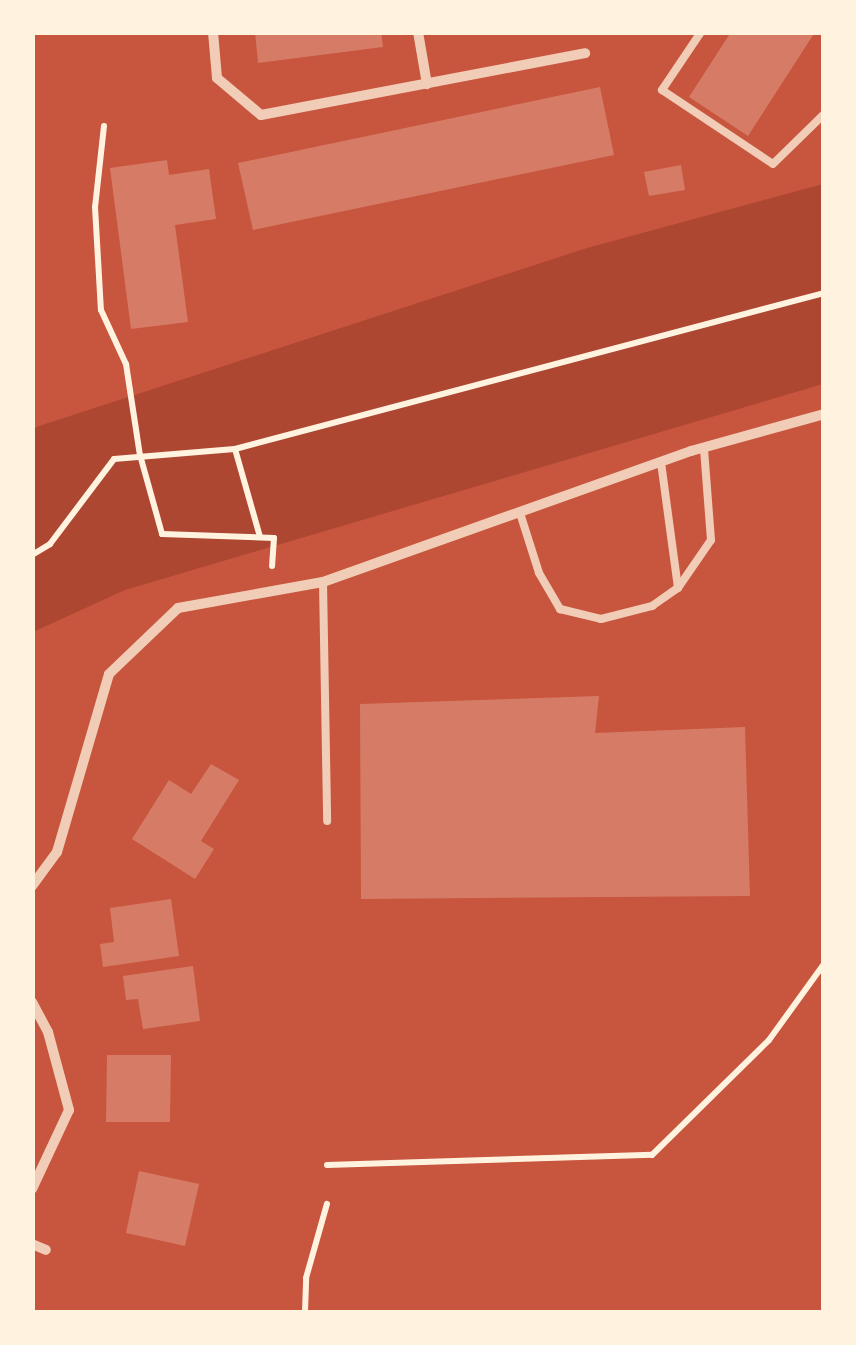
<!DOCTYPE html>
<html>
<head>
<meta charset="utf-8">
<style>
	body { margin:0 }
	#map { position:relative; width:856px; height:1345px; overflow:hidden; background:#c8553d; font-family:Jost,sans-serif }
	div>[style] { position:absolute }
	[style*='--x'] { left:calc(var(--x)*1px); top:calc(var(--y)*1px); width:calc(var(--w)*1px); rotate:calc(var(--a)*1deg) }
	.green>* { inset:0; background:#ae4732 }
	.building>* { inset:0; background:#d67c66 }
	.path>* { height:6px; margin:-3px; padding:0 3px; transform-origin:3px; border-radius:3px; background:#fff3e0 }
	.service>* { height:8px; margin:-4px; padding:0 4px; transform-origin:4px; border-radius:4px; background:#f1ccb7 }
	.minor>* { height:10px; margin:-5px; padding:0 5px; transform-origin:5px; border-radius:5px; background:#f1ccb7 }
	span { translate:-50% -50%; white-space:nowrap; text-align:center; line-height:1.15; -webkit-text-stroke:8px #fff3e0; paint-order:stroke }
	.frame { position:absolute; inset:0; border:35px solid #fff3e0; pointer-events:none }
</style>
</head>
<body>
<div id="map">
	<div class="green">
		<div style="clip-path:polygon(823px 184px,823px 384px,125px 590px,33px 632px,33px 428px,587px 248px)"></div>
	</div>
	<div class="building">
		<div style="clip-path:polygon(255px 32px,381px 32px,383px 47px,258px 63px)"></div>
		<div style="clip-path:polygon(731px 32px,815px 32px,748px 136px,689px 97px)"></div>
		<div style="clip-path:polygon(600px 87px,614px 155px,253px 230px,238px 163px)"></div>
		<div style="clip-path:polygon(167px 160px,169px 175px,209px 169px,216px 219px,175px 225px,188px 322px,131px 329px,110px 168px)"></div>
		<div style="clip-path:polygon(681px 165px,685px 190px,649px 196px,644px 172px)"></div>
		<div style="clip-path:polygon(599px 696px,595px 733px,745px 727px,750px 896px,361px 899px,360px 704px)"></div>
		<div style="clip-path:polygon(211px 764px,239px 780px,201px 841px,214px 849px,195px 879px,132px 839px,169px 780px,191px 794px)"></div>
		<div style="clip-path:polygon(171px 899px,179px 956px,103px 967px,100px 944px,114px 942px,110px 908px)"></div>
		<div style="clip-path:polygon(193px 966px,200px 1021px,143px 1029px,138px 999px,126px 1000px,123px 976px)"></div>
		<div style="clip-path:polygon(107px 1055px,171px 1055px,170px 1122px,106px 1122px)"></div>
		<div style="clip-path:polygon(139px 1171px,199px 1184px,185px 1246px,126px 1233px)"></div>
	</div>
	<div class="path">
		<div style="--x:104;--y:126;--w:81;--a:96.3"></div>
		<div style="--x:95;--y:207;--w:103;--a:86.7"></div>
		<div style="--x:101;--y:310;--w:60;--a:65.2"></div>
		<div style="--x:126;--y:364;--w:92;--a:81.3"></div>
		<div style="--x:140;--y:455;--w:82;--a:74.4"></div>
		<div style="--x:162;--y:534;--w:112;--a:2"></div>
		<div style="--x:274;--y:538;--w:28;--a:94"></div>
		<div style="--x:235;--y:449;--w:91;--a:74.1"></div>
		<div style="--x:32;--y:555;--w:21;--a:-31"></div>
		<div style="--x:50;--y:544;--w:106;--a:-53"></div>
		<div style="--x:114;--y:459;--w:121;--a:-4.7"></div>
		<div style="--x:235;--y:449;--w:609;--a:-14.83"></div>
		<div style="--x:327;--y:1165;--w:325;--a:-1.8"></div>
		<div style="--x:652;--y:1155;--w:164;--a:-44.5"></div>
		<div style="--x:769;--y:1040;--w:94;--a:-54.1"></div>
		<div style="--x:305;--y:1312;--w:34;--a:-88"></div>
		<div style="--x:306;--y:1278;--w:77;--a:-74.2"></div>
	</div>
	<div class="service">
		<div style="--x:701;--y:32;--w:70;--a:123.9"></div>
		<div style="--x:662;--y:90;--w:133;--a:33.7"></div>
		<div style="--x:773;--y:164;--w:71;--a:-44.4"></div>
		<div style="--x:520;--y:513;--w:63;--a:72.4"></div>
		<div style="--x:539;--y:573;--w:42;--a:59.7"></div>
		<div style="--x:560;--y:609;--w:42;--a:13.7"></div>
		<div style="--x:601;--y:619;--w:53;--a:-14.3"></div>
		<div style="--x:652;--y:606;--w:32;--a:-35"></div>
		<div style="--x:678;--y:588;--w:126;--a:-97.7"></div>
		<div style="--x:323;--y:582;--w:239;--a:89"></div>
		<div style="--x:678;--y:588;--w:58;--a:-55.5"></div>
		<div style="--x:711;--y:540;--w:92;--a:-94.4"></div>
	</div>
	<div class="minor">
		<div style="--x:213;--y:32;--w:46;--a:85"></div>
		<div style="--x:217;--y:78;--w:57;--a:40.1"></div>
		<div style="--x:261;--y:115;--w:330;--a:-10.8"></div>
		<div style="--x:418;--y:32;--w:53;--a:80.2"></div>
		<div style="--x:32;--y:886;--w:42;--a:-53.7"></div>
		<div style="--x:57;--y:852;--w:185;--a:-73.7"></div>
		<div style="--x:109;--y:674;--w:95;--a:-43.7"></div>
		<div style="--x:178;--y:608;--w:147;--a:-10.2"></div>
		<div style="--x:323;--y:582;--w:391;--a:-19.6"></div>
		<div style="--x:691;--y:451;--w:138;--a:-15.5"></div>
		<div style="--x:32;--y:1002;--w:34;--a:62"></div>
		<div style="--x:48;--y:1032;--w:81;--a:74.9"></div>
		<div style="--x:69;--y:1110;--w:87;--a:115.1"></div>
		<div style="--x:32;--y:1244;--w:15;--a:23"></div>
	</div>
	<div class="frame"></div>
</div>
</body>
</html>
